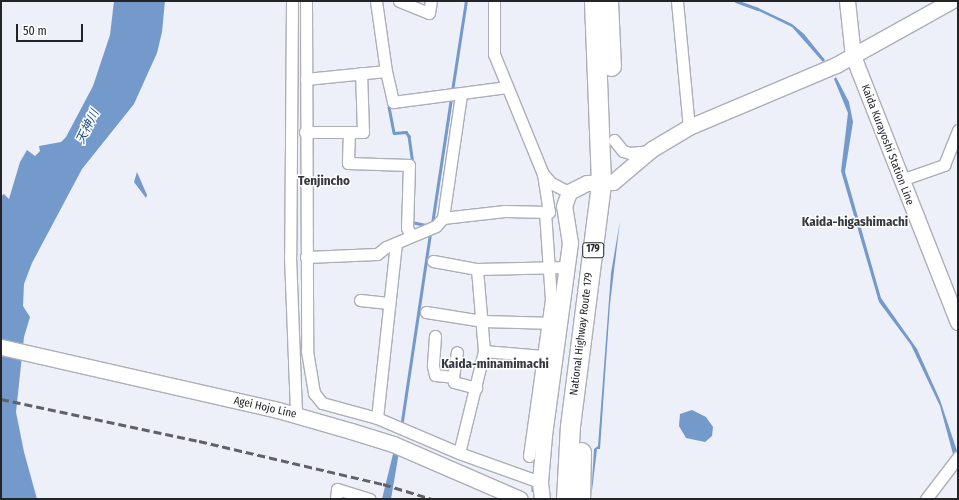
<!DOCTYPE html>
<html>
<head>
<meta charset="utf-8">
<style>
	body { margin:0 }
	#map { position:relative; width:959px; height:500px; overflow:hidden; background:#edeff9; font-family:"Fira Sans Condensed","Noto Sans JP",sans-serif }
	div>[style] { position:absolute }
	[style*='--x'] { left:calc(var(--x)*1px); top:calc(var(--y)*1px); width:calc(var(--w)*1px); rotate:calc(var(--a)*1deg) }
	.water>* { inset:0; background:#739acb }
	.stream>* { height:2.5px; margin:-1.25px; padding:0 1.25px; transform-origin:1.25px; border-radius:1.25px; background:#739acb }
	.roads { filter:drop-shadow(1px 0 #adaeb7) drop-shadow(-1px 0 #adaeb7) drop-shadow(0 1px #adaeb7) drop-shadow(0 -1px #adaeb7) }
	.street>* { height:11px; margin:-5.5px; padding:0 5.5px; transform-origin:5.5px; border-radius:5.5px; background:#fff }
	.secondary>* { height:15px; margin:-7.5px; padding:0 7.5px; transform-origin:7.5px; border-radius:7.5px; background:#fff }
	.highway>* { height:19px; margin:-9.5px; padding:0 9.5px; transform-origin:9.5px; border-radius:9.5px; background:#fff }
	.rail>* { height:2.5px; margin-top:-1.25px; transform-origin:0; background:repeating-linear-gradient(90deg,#606167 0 8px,transparent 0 12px) }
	span { translate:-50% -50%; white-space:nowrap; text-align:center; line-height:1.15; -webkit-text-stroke:3px #fff; paint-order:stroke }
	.shield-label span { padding:1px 3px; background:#fff; border:1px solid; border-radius:3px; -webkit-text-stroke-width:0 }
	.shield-label { font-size:10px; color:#232428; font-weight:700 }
	.street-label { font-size:11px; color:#232428 }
	.water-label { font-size:12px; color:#184c89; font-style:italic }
	.quarter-label { font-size:13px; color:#36373f; font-weight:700 }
	.frame { position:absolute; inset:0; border:2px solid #232428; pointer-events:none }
	.scale { position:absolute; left:16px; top:24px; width:67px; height:18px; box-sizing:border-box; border:2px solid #232428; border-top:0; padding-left:5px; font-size:12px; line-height:14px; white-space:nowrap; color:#232428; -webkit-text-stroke:3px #fff; paint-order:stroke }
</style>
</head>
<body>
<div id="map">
	<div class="water">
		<div style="clip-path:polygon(114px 1px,165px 1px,162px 32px,157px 53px,134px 104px,82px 169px,32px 263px,24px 284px,23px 306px,30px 317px,24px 337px,16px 412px,24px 452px,37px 499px,1px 499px,1px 196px,4px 194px,9px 199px,20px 162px,27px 150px,35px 156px,40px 151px,39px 146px,61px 142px,66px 137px,93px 86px,110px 35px)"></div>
		<div style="clip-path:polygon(756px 7px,792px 24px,804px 34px,825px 60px,823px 62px,792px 27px,755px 9px)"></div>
		<div style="clip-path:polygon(836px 77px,849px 102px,853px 122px,845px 172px,881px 298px,917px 349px,940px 400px,958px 454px,953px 454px,940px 406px,911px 345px,879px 302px,841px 171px,848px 113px,834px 79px)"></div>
		<div style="clip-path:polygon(137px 172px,147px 195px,146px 198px,134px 182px)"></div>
		<div style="clip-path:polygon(620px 221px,610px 304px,600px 449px,597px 449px,591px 499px,594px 449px,598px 446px,611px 273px)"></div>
		<div style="clip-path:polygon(692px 410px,706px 417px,713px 427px,712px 436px,705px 442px,686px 438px,679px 426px,680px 414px)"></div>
		<div style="clip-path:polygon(394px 450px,399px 452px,391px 499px,382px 499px)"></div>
	</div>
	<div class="stream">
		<div style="--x:736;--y:1;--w:23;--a:20"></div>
		<div style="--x:452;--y:91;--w:91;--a:-81.2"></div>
		<div style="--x:389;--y:107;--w:26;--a:79"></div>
		<div style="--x:394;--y:133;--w:12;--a:-5"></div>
		<div style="--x:406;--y:132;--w:5;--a:53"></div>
		<div style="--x:409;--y:136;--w:29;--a:82"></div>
		<div style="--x:411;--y:222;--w:15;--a:11"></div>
		<div style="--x:432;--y:224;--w:127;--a:-81.4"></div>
		<div style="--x:402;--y:421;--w:190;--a:-81.5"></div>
		<div style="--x:533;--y:487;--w:3;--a:90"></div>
	</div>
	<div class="roads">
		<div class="street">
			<div style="--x:292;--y:1;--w:255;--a:90.4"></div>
			<div style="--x:290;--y:256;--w:159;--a:87.8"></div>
			<div style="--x:306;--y:1;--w:350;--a:89.8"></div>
			<div style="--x:307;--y:351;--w:43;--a:80.5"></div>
			<div style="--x:314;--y:393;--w:13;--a:51"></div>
			<div style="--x:322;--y:403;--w:57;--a:15.3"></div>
			<div style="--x:377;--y:418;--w:89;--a:23.1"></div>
			<div style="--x:459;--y:453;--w:86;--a:19.7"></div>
			<div style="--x:376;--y:1;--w:71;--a:81.9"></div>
			<div style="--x:386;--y:71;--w:32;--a:77"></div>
			<div style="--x:393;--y:102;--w:115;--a:-7.5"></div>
			<div style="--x:399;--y:1;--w:32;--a:22"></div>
			<div style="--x:429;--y:13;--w:12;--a:-81"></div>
			<div style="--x:494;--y:1;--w:53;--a:90"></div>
			<div style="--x:494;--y:54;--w:130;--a:67.8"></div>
			<div style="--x:543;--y:174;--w:12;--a:48"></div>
			<div style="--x:551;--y:183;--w:20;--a:27"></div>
			<div style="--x:677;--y:1;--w:127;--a:84.6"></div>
			<div style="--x:306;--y:79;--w:80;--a:-5.7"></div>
			<div style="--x:305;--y:132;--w:58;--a:0"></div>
			<div style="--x:363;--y:132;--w:59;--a:-91.9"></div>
			<div style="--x:349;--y:132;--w:31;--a:92"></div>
			<div style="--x:348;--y:163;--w:61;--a:1.9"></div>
			<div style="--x:409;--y:165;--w:63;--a:91.8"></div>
			<div style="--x:407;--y:228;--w:8;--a:60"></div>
			<div style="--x:614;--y:140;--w:14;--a:51"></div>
			<div style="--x:623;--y:151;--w:7;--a:16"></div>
			<div style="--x:630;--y:153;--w:18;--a:-6"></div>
			<div style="--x:901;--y:180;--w:46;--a:-19.2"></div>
			<div style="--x:944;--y:165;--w:38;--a:-68"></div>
			<div style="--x:443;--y:218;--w:62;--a:-6.4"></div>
			<div style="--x:505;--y:211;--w:44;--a:1.3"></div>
			<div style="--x:549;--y:212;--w:38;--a:-99"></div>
			<div style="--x:306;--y:257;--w:71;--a:-2.4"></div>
			<div style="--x:377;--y:254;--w:11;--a:-38"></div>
			<div style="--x:386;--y:247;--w:54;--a:-22.8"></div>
			<div style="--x:436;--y:226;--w:11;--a:-49"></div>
			<div style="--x:443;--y:218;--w:125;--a:-81.7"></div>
			<div style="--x:433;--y:261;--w:45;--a:10.3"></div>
			<div style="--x:477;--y:269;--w:90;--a:-1.3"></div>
			<div style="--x:360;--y:300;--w:28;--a:6"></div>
			<div style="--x:426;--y:312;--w:58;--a:9"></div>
			<div style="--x:483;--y:321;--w:72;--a:1.6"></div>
			<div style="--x:435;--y:336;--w:30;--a:94"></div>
			<div style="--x:433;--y:366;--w:9;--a:77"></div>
			<div style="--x:435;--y:375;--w:18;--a:6"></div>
			<div style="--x:453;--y:377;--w:5;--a:79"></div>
			<div style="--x:454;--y:382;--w:23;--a:15"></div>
			<div style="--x:484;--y:351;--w:59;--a:4.8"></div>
			<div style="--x:453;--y:377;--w:25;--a:-81"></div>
			<div style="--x:377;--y:418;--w:176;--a:-83.8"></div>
			<div style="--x:459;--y:453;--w:105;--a:-76.2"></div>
			<div style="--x:484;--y:351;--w:82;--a:-94.9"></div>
			<div style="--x:529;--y:456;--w:158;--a:-82"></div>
			<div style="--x:551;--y:300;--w:88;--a:-93.9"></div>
			<div style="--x:336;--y:499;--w:10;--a:-84"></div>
			<div style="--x:337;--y:489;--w:34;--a:17"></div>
			<div style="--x:926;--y:499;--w:53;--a:-52.7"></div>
		</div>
		<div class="secondary">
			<div style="--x:847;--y:1;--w:55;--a:83.8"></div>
			<div style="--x:853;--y:56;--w:286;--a:68.5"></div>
			<div style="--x:1;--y:347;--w:284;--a:12.8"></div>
			<div style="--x:278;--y:410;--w:76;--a:16"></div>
			<div style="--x:351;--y:431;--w:44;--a:17.2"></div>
			<div style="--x:393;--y:444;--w:138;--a:23.4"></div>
			<div style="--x:542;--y:499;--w:17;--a:-97"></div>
			<div style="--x:540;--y:482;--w:47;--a:-85.1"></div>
			<div style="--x:544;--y:435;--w:194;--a:-82.3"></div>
			<div style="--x:570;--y:243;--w:37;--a:-99"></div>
			<div style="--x:564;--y:206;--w:15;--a:-70"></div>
			<div style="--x:569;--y:192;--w:20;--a:-27"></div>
			<div style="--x:587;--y:183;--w:26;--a:-2"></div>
			<div style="--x:613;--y:182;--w:51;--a:-40.2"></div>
			<div style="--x:652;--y:149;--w:43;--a:-30.7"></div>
			<div style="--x:689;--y:127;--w:160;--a:-22.9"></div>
			<div style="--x:836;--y:65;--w:132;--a:-29.1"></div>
		</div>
		<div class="highway">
			<div style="--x:608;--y:1;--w:65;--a:87.4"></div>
			<div style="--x:566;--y:499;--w:73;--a:-86.9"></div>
			<div style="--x:570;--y:426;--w:245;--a:-82.7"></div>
			<div style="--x:601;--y:183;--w:182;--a:-92.2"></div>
			<div style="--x:580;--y:499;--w:47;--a:-88.8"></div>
		</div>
	</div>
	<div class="rail">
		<div style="--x:1;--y:399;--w:202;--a:12"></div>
		<div style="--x:199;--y:441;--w:189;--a:13.2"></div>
		<div style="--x:383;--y:484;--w:51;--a:17"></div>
	</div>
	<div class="shield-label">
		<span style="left:593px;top:250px">179</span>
	</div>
	<div class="street-label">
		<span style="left:887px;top:145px;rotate:69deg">Kaida Kurayoshi Station Line</span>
		<span style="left:582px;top:334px;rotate:-83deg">National Highway Route 179</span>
		<span style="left:265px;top:408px;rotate:13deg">Agei Hojo Line</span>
	</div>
	<div class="water-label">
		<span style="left:88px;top:127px;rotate:-64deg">天神川</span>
	</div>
	<div class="quarter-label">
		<span style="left:324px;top:181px">Tenjincho</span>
		<span style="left:855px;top:222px">Kaida-higashimachi</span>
		<span style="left:495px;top:364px">Kaida-minamimachi</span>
	</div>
	<div class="frame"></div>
	<div class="scale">50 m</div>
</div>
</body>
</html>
